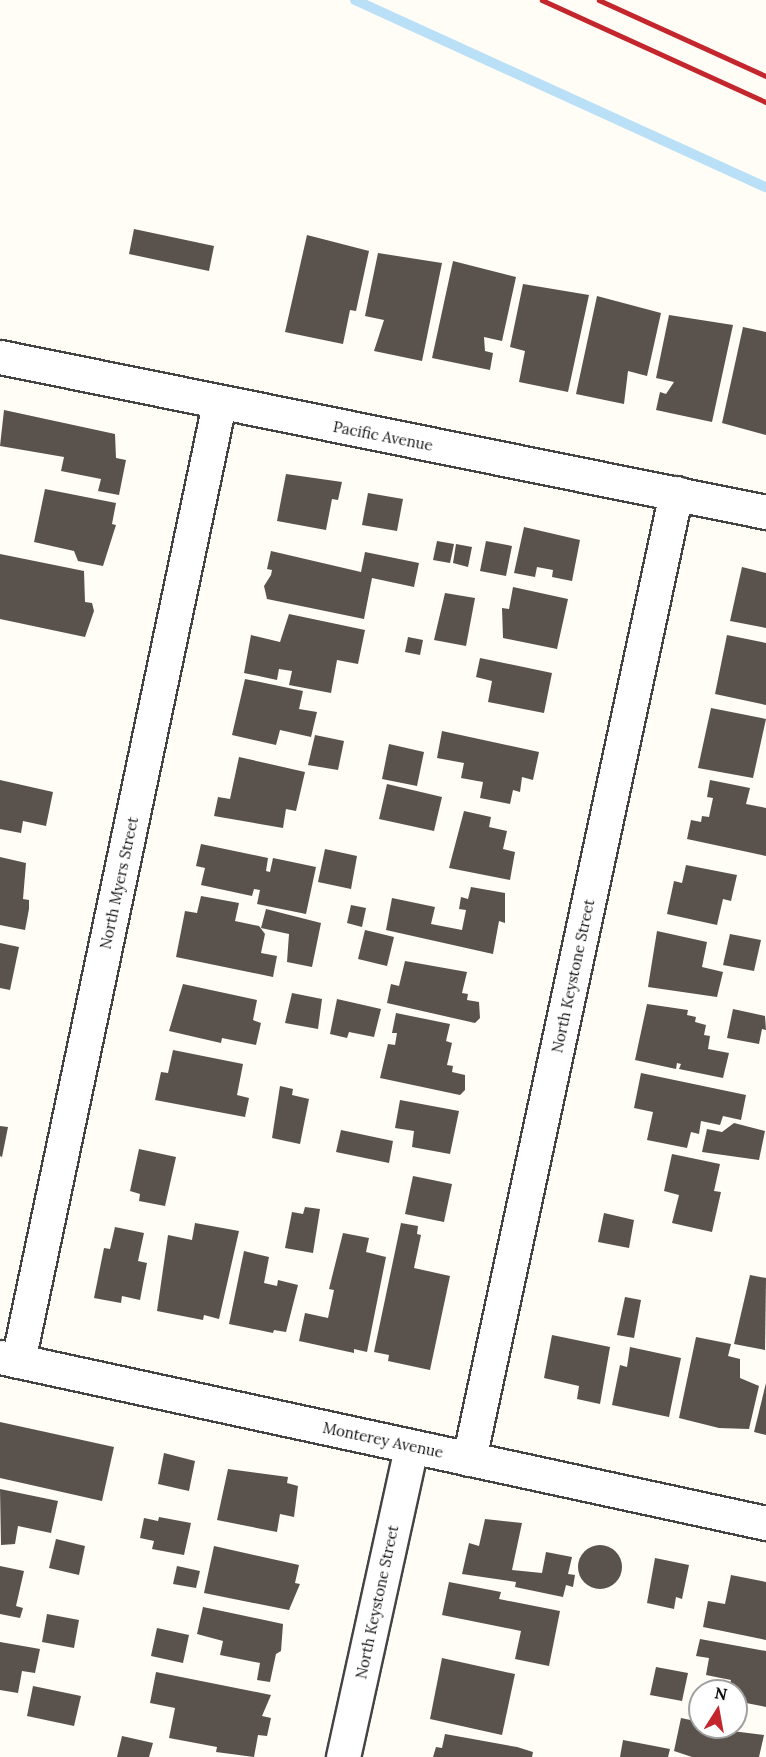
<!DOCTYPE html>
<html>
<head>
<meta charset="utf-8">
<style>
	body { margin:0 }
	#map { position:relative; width:766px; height:1757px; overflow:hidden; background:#fffdf5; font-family:Lora,serif }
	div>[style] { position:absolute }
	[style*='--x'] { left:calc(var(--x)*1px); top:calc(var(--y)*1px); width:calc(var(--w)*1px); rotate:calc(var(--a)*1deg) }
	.stream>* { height:10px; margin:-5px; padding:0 5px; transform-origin:5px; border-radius:5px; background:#b9e0f7 }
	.building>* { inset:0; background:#5a524d }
	.round { border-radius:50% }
	.roads { filter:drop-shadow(2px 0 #444) drop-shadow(-2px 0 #444) drop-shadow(0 2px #444) drop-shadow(0 -2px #444) }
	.minor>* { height:33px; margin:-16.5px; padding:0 16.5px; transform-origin:16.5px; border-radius:16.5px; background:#fff }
	.rail>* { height:4.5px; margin:-2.25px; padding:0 2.25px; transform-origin:2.25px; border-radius:2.25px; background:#c4262e }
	span { translate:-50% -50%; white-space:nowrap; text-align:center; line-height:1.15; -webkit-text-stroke:6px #fff; paint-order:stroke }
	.street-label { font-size:15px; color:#111 }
	.north { position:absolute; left:688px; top:1679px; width:60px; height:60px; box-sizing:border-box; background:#fff; border:2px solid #a0a0a0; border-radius:50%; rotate:11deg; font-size:16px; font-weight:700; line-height:24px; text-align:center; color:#111 }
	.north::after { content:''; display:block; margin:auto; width:21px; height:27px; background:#c4262e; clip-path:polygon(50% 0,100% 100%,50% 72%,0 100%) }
</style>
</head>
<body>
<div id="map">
	<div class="stream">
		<div style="--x:355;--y:0;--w:452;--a:24.5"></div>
	</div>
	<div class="building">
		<div style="clip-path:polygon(134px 229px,214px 246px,209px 271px,129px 254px)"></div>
		<div style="clip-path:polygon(307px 235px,369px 251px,356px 311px,350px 310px,343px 344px,285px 332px)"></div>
		<div style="clip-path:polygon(378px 253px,442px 263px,422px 361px,374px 351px,384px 320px,365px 316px)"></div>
		<div style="clip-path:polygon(453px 261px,516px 277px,502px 341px,484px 337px,485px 351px,493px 353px,490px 370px,432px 358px)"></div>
		<div style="clip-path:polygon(523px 284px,589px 295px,568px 392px,519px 382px,525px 351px,510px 347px)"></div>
		<div style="clip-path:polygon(597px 296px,661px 313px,647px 376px,628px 371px,624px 404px,576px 394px)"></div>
		<div style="clip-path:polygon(669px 315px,733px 325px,712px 422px,656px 410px,660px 392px,666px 394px,674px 382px,656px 378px)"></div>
		<div style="clip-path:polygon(743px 327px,766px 332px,766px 435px,722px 423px)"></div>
		<div style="clip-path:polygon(4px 410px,115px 434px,116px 458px,126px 460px,119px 495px,98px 491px,101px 479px,61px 471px,64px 457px,0 446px)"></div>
		<div style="clip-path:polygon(286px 474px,342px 482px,338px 500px,332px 499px,326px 530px,277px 521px)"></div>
		<div style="clip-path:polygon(45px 489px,116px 503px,112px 524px,116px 525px,103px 566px,78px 561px,74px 551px,34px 542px)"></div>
		<div style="clip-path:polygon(368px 493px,403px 499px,397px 531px,362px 525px)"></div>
		<div style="clip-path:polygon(524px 527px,580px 540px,572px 581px,552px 577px,553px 570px,537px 567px,535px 577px,514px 573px)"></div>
		<div style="clip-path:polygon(437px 541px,454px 544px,450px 563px,433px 560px)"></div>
		<div style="clip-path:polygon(486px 541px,512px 546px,506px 576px,480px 571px)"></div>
		<div style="clip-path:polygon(456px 544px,472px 547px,468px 567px,453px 563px)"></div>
		<div style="clip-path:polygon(271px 551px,361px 572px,365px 552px,419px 563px,414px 587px,372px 578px,364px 619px,267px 599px,264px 586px,271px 575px,272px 570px,267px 569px)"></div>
		<div style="clip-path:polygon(0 554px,84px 571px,85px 602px,92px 603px,94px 611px,85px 637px,0 619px)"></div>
		<div style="clip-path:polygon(742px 567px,766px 573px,766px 628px,730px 621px)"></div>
		<div style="clip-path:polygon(513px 587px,568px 599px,557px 649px,503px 638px,502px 608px,509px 609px)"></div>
		<div style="clip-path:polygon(445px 593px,475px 598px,466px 646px,434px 640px)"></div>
		<div style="clip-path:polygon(289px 614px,365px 630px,358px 664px,337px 660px,331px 693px,289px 685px,292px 671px,279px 669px,277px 680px,244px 673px,251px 635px,280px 642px)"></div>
		<div style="clip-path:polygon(727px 635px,766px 643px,766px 705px,715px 694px)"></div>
		<div style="clip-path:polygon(408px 637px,423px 640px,420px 655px,405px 652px)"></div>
		<div style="clip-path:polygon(480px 658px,552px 673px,544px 713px,488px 702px,492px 681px,476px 677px)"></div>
		<div style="clip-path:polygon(245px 679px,303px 691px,299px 709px,317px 712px,311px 737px,280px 730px,276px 745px,232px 735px)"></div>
		<div style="clip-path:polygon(711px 708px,766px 719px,753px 778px,698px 768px)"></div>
		<div style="clip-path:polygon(442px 731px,539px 752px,533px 780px,522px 777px,520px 792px,513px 790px,510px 804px,480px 798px,483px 782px,461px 778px,464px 763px,437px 758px)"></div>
		<div style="clip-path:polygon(315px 735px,344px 741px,338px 770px,308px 765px)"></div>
		<div style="clip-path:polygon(389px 744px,424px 752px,417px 786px,382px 779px)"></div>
		<div style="clip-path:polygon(239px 757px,305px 772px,296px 811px,286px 809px,283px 828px,214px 816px,218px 797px,230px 799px)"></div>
		<div style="clip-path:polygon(0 780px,53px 792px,46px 826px,23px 821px,21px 833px,0 829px)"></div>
		<div style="clip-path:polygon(710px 780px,750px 788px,746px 804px,766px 808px,766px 856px,687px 839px,691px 820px,701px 822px,702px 816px,709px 817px,713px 798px,707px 797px)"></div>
		<div style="clip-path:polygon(387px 784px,442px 797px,434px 831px,379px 819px)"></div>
		<div style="clip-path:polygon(464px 811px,491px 817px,489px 827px,507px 831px,503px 849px,515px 852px,510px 880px,449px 868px)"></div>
		<div style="clip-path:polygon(201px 844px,268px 858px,266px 871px,270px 872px,273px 858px,316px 867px,306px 914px,257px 904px,260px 890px,254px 889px,252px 896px,201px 885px,205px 868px,196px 866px)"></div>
		<div style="clip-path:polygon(325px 849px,357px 856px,351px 889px,318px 882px)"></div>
		<div style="clip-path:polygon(0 857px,26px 863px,23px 899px,29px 900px,29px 909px,25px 930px,0 925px)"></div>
		<div style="clip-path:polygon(686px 865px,737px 875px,731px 901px,723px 899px,717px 925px,667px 914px,674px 881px,682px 883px)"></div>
		<div style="clip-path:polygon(471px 887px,505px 893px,505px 923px,499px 921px,493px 954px,386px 930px,392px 898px,435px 907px,431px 924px,462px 930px,466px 910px,459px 909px,461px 897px,468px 899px)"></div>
		<div style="clip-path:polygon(201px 896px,239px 903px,235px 921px,259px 926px,265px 934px,261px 953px,277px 956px,273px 977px,176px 957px,185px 911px,197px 913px)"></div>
		<div style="clip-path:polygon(351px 905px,366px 908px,362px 927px,347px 923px)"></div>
		<div style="clip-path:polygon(266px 909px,321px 923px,312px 967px,287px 962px,289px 934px,261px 928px)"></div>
		<div style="clip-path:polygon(365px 930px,394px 937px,387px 966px,358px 959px)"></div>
		<div style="clip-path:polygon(657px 931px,707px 942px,702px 967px,723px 972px,717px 997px,648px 987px)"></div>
		<div style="clip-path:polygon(730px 934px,761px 940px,754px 971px,723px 965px)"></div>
		<div style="clip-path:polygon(0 943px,19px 947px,10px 990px,0 988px)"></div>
		<div style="clip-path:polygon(405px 961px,467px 972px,462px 993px,468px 994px,467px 1000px,479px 1002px,480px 1018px,475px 1023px,387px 1003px,391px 984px,399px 986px)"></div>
		<div style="clip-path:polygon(183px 984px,257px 1000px,253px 1020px,261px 1023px,256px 1045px,222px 1038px,221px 1043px,169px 1031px)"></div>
		<div style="clip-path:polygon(292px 993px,322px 999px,318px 1029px,285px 1023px)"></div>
		<div style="clip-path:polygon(337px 999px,381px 1009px,374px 1037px,349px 1032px,347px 1038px,330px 1034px)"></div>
		<div style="clip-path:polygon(647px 1004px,688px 1010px,687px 1015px,696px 1017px,695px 1022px,706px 1025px,704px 1035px,710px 1036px,708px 1049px,729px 1053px,723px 1078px,679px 1069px,681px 1064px,677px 1063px,676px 1069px,635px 1060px)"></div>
		<div style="clip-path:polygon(733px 1009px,765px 1016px,766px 1030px,762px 1029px,759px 1044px,727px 1038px)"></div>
		<div style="clip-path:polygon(396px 1013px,450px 1024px,446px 1041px,452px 1043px,447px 1065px,453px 1066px,452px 1072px,465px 1075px,465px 1090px,460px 1095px,380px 1078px,388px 1044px,395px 1045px,397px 1033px,392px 1033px)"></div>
		<div style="clip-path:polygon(173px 1050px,243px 1064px,237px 1095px,249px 1098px,245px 1117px,155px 1100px,161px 1072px,168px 1073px)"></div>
		<div style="clip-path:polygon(641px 1073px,746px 1095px,741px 1120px,723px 1116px,720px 1125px,701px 1121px,699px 1134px,691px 1132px,687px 1148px,647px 1140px,653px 1112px,634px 1108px)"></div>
		<div style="clip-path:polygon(280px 1086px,293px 1089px,292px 1095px,309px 1099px,300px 1144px,272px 1138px)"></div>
		<div style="clip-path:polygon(400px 1100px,459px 1111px,450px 1154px,412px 1147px,414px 1131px,395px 1128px)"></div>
		<div style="clip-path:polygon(734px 1123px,765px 1131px,759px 1160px,702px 1152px,707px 1129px,722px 1132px)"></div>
		<div style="clip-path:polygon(0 1126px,8px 1127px,2px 1157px,0 1156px)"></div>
		<div style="clip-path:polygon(341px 1130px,393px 1141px,389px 1163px,336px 1152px)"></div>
		<div style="clip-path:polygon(139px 1149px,176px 1157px,165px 1206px,139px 1201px,140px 1194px,130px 1191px)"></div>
		<div style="clip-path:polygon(672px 1154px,720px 1164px,714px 1191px,721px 1192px,712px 1232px,672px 1223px,679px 1195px,664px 1191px)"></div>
		<div style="clip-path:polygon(413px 1176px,452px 1184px,444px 1222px,405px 1214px)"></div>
		<div style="clip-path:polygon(305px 1207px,320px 1209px,313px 1253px,285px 1248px,292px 1212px,303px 1214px)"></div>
		<div style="clip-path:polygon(604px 1213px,634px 1220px,629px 1248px,598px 1242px)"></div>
		<div style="clip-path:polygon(195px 1223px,239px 1231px,219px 1319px,204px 1315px,203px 1320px,157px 1311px,168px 1235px,192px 1240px)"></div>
		<div style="clip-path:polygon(401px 1223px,418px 1226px,417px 1234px,421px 1235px,414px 1268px,450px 1276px,430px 1370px,388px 1361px,389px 1355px,374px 1352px)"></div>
		<div style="clip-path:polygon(115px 1227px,144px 1233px,138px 1261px,147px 1263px,140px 1300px,122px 1296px,121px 1303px,94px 1298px,104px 1248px,110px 1249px)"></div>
		<div style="clip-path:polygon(343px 1233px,369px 1238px,366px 1252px,386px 1257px,367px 1352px,354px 1349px,354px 1353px,299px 1341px,305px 1313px,328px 1318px,334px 1290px,329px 1289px)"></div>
		<div style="clip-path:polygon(244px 1251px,269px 1257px,264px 1283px,277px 1286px,278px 1280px,298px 1285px,286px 1332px,274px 1330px,273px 1333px,229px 1324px)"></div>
		<div style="clip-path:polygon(750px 1275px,766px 1278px,765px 1350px,734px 1344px)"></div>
		<div style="clip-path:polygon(625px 1297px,641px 1300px,634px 1338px,617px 1335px)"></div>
		<div style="clip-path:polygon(552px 1335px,610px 1347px,600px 1404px,577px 1399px,579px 1386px,544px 1378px)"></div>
		<div style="clip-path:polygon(696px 1337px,731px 1344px,728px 1356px,740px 1359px,740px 1378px,759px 1386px,749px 1429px,719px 1428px,679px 1418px)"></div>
		<div style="clip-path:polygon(630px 1347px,681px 1358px,669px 1417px,612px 1405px,620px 1365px,627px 1367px)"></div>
		<div style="clip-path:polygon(766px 1383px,766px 1435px,754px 1432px)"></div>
		<div style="clip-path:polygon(0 1422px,114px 1447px,102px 1501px,0 1478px)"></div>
		<div style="clip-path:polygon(164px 1453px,195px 1461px,189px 1491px,158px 1484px)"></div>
		<div style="clip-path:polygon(228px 1469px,288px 1477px,287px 1483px,298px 1486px,294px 1517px,280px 1514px,277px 1532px,217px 1520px)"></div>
		<div style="clip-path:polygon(0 1489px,58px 1501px,51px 1533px,18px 1526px,15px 1544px,1px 1545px)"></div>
		<div style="clip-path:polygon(159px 1517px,191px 1523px,184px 1555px,152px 1549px,154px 1541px,140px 1538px,144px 1518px,158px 1521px)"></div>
		<div style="clip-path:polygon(485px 1519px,522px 1523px,512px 1570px,542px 1573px,546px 1552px,572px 1557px,568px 1574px,575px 1575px,573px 1587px,566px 1585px,563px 1597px,515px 1587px,516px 1582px,462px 1574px,469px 1543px,479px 1546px)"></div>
		<div style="clip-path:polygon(56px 1539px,85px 1546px,79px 1575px,49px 1568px)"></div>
		<div class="round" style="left:578px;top:1545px;width:44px;height:44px"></div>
		<div style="clip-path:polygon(214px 1546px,299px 1565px,295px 1583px,300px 1584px,289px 1610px,204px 1593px)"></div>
		<div style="clip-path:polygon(655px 1558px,689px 1565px,682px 1599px,676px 1597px,674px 1609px,647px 1603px)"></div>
		<div style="clip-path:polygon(0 1566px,24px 1571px,16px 1606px,23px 1608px,20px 1618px,0 1614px)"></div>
		<div style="clip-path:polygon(177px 1566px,200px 1571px,196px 1588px,173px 1584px)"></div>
		<div style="clip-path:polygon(731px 1575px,766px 1582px,766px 1640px,703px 1627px,708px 1601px,725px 1604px)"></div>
		<div style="clip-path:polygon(449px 1582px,501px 1592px,499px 1599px,560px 1611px,549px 1666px,515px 1659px,521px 1631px,442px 1615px)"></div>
		<div style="clip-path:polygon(203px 1607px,283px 1624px,281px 1651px,276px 1654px,270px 1682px,257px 1680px,260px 1663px,220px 1655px,223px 1641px,197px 1634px)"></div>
		<div style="clip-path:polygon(47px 1614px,79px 1620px,74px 1648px,42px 1642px)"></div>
		<div style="clip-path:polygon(157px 1628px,189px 1635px,183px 1663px,151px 1656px)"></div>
		<div style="clip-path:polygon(700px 1639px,766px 1651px,766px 1707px,736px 1701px,736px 1691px,728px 1691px,731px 1680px,706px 1675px,709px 1658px,696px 1656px)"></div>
		<div style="clip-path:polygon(0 1642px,40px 1649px,35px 1673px,22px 1671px,18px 1693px,0 1690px)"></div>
		<div style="clip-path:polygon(442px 1658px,515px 1674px,502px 1735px,430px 1719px)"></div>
		<div style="clip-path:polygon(656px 1667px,688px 1673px,682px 1701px,650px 1695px)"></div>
		<div style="clip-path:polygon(156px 1672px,271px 1695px,262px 1716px,271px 1718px,267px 1736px,258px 1735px,254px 1757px,216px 1752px,217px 1747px,169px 1738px,175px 1708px,150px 1703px)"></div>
		<div style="clip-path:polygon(33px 1686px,81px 1696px,74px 1726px,27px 1716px)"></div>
		<div style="clip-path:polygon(681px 1718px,700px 1722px,700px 1727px,764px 1735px,759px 1757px,692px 1757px,674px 1751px)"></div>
		<div style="clip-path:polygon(445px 1734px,517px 1747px,533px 1752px,532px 1757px,433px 1757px,436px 1747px,442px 1748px)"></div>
		<div style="clip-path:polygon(122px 1736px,153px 1743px,149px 1757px,117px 1757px)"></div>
		<div style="clip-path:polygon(623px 1740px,670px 1749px,668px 1757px,620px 1757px)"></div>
	</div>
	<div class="roads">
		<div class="minor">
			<div style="--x:0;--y:357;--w:782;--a:11.44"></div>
			<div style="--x:0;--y:1357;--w:784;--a:12.23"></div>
			<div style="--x:18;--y:1361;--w:978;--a:-78.14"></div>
			<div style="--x:469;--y:1459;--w:988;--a:-77.91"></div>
			<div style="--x:343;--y:1757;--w:317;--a:-77.6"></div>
		</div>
	</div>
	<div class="rail">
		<div style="--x:542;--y:0;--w:246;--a:24.5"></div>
		<div style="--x:599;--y:0;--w:183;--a:24.5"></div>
	</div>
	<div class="street-label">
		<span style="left:383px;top:436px;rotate:11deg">Pacific Avenue</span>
		<span style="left:119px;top:883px;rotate:-78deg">North Myers Street</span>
		<span style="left:573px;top:976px;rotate:-78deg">North Keystone Street</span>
		<span style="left:383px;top:1440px;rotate:12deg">Monterey Avenue</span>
		<span style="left:377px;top:1602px;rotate:-78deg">North Keystone Street</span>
	</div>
	<div class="north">N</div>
</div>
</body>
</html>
